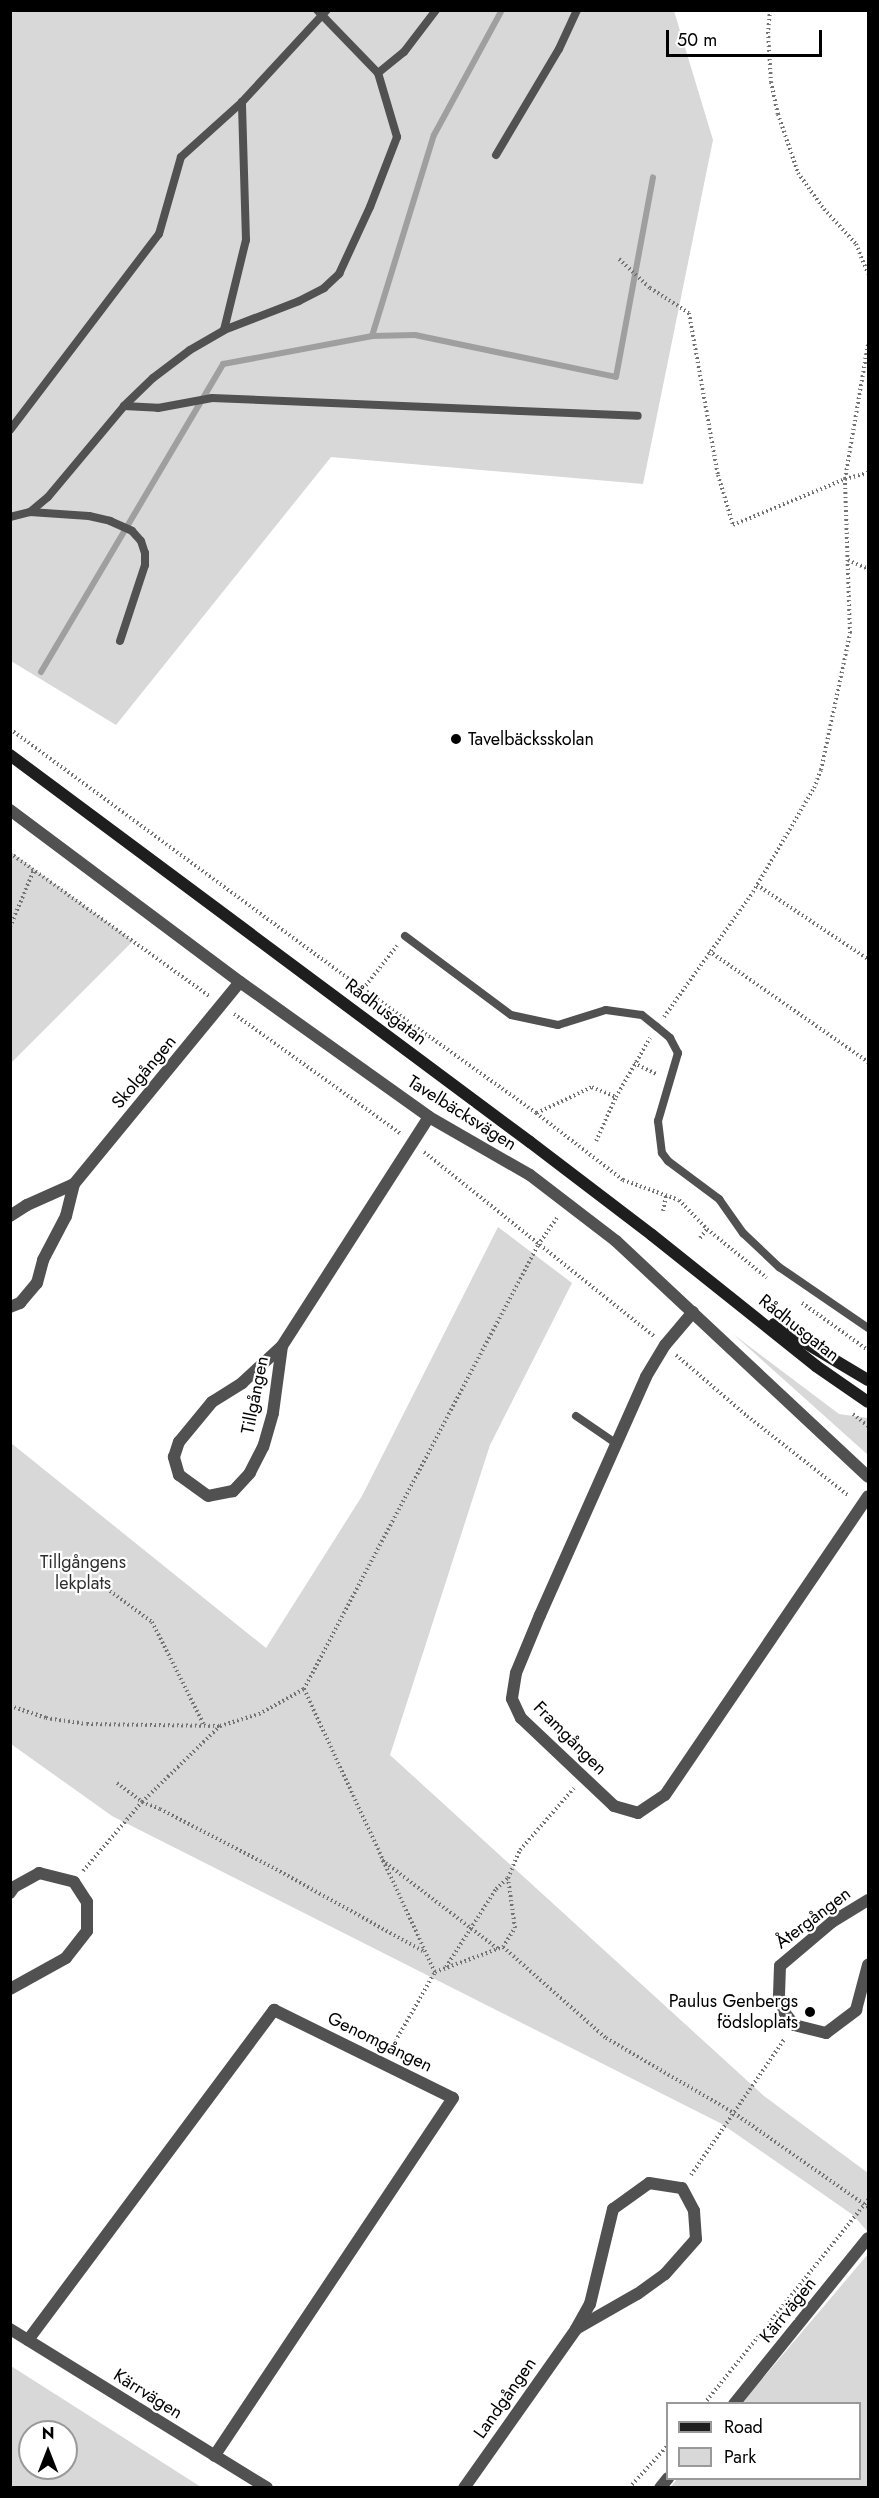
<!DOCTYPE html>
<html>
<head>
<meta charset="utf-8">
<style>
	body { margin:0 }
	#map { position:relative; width:879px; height:2498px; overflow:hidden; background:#fff; font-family:Jost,sans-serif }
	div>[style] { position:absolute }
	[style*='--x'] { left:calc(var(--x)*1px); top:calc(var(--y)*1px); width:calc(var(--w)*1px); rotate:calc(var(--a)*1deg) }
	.green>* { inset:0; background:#d8d8d8 }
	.stream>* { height:6px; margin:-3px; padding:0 3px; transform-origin:3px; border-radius:3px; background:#9f9f9f }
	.path>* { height:4px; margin-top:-2px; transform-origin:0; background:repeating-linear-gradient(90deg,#737373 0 1.5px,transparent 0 4.5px) }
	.lane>* { height:8px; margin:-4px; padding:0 4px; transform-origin:4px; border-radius:4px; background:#515151 }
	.street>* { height:12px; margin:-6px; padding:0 6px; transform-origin:6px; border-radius:6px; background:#515151 }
	.secondary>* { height:12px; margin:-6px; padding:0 6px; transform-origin:6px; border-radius:6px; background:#1e1e1e }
	.dots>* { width:16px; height:16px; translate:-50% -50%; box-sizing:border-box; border:3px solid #fff; border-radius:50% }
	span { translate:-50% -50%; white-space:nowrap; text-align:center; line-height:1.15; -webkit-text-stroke:4.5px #fff; paint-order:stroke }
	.poi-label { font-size:18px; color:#000 }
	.left { translate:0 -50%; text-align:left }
	.right { translate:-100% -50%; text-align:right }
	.street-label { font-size:18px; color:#000 }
	.park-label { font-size:18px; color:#2f2f2f }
	.frame { position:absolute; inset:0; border:12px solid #000; pointer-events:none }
	.legend { position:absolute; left:666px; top:2402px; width:195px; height:78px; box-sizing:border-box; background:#fff; border:2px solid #999; margin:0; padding:8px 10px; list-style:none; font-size:18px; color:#000 }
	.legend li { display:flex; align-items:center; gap:12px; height:30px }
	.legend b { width:30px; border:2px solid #999 }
	.north { position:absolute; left:18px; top:2420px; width:60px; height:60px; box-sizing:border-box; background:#fff; border:2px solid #999; border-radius:50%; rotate:0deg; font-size:16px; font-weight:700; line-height:24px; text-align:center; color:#000 }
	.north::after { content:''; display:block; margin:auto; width:21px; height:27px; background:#000; clip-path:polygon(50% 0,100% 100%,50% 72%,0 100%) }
	.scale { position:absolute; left:666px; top:30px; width:156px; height:27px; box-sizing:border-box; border:3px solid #000; border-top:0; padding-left:8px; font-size:18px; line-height:21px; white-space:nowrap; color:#000; -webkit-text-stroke:4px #fff; paint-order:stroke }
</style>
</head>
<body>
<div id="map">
	<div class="green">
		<div style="clip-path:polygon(10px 11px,674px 11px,713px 140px,643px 484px,331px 457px,116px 725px,11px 661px)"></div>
		<div style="clip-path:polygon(11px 852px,133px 941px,11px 1063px)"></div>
		<div style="clip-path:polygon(498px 1227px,572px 1283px,490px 1445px,390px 1755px,764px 2096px,868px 2173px,867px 2231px,853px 2215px,722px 2124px,112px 1816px,11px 1744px,11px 1443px,266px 1648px,362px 1496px)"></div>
		<div style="clip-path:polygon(733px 1334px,839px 1414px,868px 1418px,868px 1455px)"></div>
		<div style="clip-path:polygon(868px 2254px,868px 2487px,670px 2488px,678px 2478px,860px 2478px,860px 2404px,742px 2403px)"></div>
		<div style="clip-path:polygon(evenodd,11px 2366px,201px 2487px,11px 2487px,11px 2366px,30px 2432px,66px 2432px,66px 2468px,30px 2468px,30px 2432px)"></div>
	</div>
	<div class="stream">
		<div style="--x:372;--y:336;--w:210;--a:-72.9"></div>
		<div style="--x:434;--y:135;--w:142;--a:-61.5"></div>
		<div style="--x:41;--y:672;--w:358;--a:-59.4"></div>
		<div style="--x:223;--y:364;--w:152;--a:-10.6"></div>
		<div style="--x:372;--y:336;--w:43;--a:-1.3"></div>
		<div style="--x:415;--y:335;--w:205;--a:11.8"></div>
		<div style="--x:616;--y:377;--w:203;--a:-79.5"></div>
	</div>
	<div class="path">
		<div style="--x:770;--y:10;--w:22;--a:95"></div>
		<div style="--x:768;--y:32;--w:50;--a:86.6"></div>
		<div style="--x:771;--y:82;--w:33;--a:78"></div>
		<div style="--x:778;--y:114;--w:62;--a:71.3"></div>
		<div style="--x:798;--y:173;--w:44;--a:54.2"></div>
		<div style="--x:824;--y:209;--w:47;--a:47.6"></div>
		<div style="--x:856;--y:244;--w:32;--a:68"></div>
		<div style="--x:619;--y:259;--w:42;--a:43.1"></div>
		<div style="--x:650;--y:288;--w:46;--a:32.7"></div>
		<div style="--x:689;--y:313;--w:165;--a:79.9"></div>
		<div style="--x:718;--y:475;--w:52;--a:73.3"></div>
		<div style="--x:733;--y:525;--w:121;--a:-22.3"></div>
		<div style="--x:845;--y:479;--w:24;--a:-15"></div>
		<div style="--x:848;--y:560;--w:22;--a:24"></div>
		<div style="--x:10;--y:729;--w:438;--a:36.4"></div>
		<div style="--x:363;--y:989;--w:213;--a:35.6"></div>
		<div style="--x:536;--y:1113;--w:110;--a:37.6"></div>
		<div style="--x:623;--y:1180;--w:59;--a:19.7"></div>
		<div style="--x:679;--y:1200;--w:40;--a:46"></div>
		<div style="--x:707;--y:1229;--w:77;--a:39.2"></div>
		<div style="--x:10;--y:853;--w:245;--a:35.7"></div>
		<div style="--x:757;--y:885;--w:133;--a:33.7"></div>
		<div style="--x:10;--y:927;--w:62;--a:-67.2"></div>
		<div style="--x:709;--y:951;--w:194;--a:34.9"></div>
		<div style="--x:363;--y:989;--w:55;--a:-51.7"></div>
		<div style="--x:234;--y:1014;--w:206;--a:35.7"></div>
		<div style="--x:664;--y:1017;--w:153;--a:-54.5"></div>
		<div style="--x:753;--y:892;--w:121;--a:-59.6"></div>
		<div style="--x:814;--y:788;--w:19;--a:-69"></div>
		<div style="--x:821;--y:770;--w:140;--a:-78"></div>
		<div style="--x:850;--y:633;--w:154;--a:-91.9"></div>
		<div style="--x:845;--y:479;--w:136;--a:-80.3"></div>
		<div style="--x:634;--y:1063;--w:25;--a:26"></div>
		<div style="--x:537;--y:1113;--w:61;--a:-25.3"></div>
		<div style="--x:592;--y:1087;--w:26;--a:23"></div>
		<div style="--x:596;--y:1141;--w:48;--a:-65.6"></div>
		<div style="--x:616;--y:1097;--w:68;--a:-60"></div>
		<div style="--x:424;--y:1152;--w:295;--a:38.7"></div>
		<div style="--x:663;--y:1211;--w:16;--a:-79"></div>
		<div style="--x:700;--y:1238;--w:11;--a:-52"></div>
		<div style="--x:802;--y:1303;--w:81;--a:35.5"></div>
		<div style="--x:676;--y:1355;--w:94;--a:40.7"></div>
		<div style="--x:747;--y:1416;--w:130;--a:38.1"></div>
		<div style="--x:853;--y:1414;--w:19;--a:39"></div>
		<div style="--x:99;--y:1583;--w:66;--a:36.3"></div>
		<div style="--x:152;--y:1622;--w:115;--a:63.2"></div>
		<div style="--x:304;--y:1689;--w:502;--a:-62.21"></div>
		<div style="--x:538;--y:1245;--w:33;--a:-55"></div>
		<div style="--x:10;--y:1706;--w:38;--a:18"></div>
		<div style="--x:46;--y:1718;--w:41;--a:8.3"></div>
		<div style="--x:87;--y:1724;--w:133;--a:0.9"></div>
		<div style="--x:220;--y:1726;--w:41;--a:-17.1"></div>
		<div style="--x:259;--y:1714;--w:51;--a:-29.1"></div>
		<div style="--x:304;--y:1689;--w:312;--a:65.2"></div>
		<div style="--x:435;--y:1972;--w:72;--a:-20.2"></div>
		<div style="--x:503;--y:1947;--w:137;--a:41.5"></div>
		<div style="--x:606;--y:2038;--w:148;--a:30.4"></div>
		<div style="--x:734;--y:2113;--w:164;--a:35"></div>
		<div style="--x:117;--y:1783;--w:31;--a:37"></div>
		<div style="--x:142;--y:1802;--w:19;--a:21"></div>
		<div style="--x:160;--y:1809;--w:126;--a:27.4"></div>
		<div style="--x:272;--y:1867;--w:173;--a:29.1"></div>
		<div style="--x:382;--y:1860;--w:146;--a:37.5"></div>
		<div style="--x:83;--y:1871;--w:91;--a:-49.5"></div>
		<div style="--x:142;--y:1802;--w:109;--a:-44.3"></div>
		<div style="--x:503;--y:1947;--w:22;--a:-58"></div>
		<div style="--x:515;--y:1928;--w:50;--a:-98"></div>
		<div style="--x:508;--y:1878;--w:30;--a:-67"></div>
		<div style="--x:520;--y:1850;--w:82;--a:-48.9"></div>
		<div style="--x:446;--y:1967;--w:93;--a:-57.3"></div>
		<div style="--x:496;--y:1889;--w:16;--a:-43"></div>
		<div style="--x:391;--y:2049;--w:89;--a:-60.3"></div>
		<div style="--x:691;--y:2175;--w:166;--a:-55.5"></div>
		<div style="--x:704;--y:2404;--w:262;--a:-51.2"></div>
		<div style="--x:629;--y:2488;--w:58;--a:-47.8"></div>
	</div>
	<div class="lane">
		<div style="--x:378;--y:73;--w:33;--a:-39"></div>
		<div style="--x:404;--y:52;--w:53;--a:-52.7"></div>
		<div style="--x:496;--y:155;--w:123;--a:-59.3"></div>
		<div style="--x:559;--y:49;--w:43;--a:-65.2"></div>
		<div style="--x:224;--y:330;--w:93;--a:-76.3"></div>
		<div style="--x:246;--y:240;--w:138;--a:-91.7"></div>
		<div style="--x:124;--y:406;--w:34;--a:3"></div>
		<div style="--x:158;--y:408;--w:55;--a:-10.5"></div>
		<div style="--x:212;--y:398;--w:426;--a:2.4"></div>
		<div style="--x:10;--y:430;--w:246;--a:-52.8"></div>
		<div style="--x:159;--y:234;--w:80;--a:-74.1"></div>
		<div style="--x:181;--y:157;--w:82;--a:-42"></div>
		<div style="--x:242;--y:102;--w:125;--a:-47.3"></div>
		<div style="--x:30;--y:512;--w:59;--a:3.9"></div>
		<div style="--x:89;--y:516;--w:22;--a:13"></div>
		<div style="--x:110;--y:521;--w:24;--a:24"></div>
		<div style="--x:132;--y:531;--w:13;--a:48"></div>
		<div style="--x:141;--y:541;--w:13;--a:72"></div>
		<div style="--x:145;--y:553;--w:12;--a:90"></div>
		<div style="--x:145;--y:565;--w:80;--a:108.2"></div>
		<div style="--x:10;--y:517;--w:21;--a:-14"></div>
		<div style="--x:30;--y:512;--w:23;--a:-40"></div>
		<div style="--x:48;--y:497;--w:119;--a:-50.1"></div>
		<div style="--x:124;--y:406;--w:40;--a:-44"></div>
		<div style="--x:153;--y:378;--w:46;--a:-37.1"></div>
		<div style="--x:190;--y:350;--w:39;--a:-30"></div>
		<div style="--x:224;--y:330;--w:80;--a:-21.1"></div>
		<div style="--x:299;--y:301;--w:28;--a:-27"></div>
		<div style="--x:324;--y:288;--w:21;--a:-43"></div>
		<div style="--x:339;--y:274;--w:74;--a:-65.2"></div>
		<div style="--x:370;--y:207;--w:75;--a:-68.9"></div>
		<div style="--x:397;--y:137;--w:67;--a:-106.5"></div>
		<div style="--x:378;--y:73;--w:88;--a:-134.1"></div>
		<div style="--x:405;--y:936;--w:132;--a:36.7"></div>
		<div style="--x:511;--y:1015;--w:48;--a:12"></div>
		<div style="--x:558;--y:1025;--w:50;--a:-17.4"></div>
		<div style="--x:606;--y:1010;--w:36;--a:8"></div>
		<div style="--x:642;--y:1015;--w:19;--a:39"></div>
		<div style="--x:657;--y:1027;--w:17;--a:40"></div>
		<div style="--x:670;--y:1038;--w:17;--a:62"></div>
		<div style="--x:678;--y:1053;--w:71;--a:106.4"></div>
		<div style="--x:658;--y:1121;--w:32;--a:83"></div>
		<div style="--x:662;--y:1153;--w:10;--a:53"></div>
		<div style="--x:668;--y:1161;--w:64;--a:36.7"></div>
		<div style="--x:719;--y:1199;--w:42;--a:54.8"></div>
		<div style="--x:743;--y:1233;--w:50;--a:43.4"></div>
		<div style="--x:779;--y:1267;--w:108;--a:34.4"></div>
		<div style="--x:576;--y:1416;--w:46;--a:34.4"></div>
	</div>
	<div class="street">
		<div style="--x:10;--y:810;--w:287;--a:36.8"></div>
		<div style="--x:240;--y:982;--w:232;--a:35.5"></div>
		<div style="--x:429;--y:1117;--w:116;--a:29.9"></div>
		<div style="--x:530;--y:1175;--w:108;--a:37.5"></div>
		<div style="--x:616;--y:1241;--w:345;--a:43.1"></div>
		<div style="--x:10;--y:1216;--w:20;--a:-33"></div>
		<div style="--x:27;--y:1205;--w:51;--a:-24.1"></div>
		<div style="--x:74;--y:1184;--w:261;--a:-50.6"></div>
		<div style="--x:10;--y:1307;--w:11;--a:-22"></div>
		<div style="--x:20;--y:1303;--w:26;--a:-50"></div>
		<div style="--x:37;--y:1283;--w:24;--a:-75"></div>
		<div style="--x:43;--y:1260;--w:50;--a:-62.4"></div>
		<div style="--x:66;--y:1216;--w:33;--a:-76"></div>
		<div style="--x:693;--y:1312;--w:43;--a:130.3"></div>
		<div style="--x:665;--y:1345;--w:37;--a:121"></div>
		<div style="--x:646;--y:1377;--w:261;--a:114"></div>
		<div style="--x:540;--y:1615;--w:63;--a:112.5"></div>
		<div style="--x:516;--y:1673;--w:26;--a:99"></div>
		<div style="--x:512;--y:1699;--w:21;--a:65"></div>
		<div style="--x:521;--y:1718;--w:128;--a:43.4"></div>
		<div style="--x:614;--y:1806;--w:25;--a:16"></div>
		<div style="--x:638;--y:1813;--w:32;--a:-34"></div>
		<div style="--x:665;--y:1795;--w:361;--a:-55.8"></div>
		<div style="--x:282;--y:1346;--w:68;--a:97.7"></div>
		<div style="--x:273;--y:1413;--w:35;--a:106"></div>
		<div style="--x:263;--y:1447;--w:29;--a:117"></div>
		<div style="--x:250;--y:1473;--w:25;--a:133"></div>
		<div style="--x:233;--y:1491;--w:25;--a:169"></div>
		<div style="--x:208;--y:1496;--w:36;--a:-144"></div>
		<div style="--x:179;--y:1475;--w:19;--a:-106"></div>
		<div style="--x:174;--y:1457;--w:16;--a:-72"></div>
		<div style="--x:179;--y:1442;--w:52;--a:-50.5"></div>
		<div style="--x:212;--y:1402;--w:36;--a:-32"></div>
		<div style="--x:242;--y:1383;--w:54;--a:-42.8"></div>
		<div style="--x:282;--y:1346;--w:272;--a:-57.3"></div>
		<div style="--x:10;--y:1893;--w:7;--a:-56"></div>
		<div style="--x:14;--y:1887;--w:29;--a:-29"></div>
		<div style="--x:39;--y:1873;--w:36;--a:14"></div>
		<div style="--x:74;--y:1882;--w:24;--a:57"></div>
		<div style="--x:87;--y:1902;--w:29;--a:90"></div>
		<div style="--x:87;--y:1931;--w:34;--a:128"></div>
		<div style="--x:66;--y:1958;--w:64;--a:151"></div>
		<div style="--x:868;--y:1900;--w:42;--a:148.6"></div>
		<div style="--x:832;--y:1922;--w:68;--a:139.8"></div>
		<div style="--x:780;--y:1966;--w:30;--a:92"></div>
		<div style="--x:779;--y:1996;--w:18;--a:71"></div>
		<div style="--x:785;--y:2013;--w:15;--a:53"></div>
		<div style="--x:794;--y:2025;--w:33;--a:14"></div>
		<div style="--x:826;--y:2033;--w:38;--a:-37"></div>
		<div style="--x:856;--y:2010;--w:47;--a:-75.1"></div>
		<div style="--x:10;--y:2329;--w:302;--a:31.7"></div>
		<div style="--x:28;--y:2340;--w:412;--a:-53.3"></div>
		<div style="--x:274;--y:2010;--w:199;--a:26.2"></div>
		<div style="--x:453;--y:2098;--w:430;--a:123.7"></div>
		<div style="--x:734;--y:2404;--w:213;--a:-51.1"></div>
		<div style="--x:464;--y:2488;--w:194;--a:-54.8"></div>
		<div style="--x:576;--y:2329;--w:29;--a:-61"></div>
		<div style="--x:590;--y:2304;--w:98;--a:-76.4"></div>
		<div style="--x:613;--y:2209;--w:44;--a:-35.8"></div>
		<div style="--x:649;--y:2183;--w:33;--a:9"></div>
		<div style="--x:682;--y:2188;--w:26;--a:62"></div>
		<div style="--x:694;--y:2211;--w:28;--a:86"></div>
		<div style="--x:696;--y:2239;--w:47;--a:131.5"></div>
		<div style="--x:665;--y:2274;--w:34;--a:144"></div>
		<div style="--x:637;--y:2294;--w:70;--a:150.2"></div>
		<div style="--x:660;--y:2488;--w:13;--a:-51"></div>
	</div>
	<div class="secondary">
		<div style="--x:10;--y:755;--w:648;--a:36.66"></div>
		<div style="--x:530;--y:1142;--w:153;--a:37.3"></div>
		<div style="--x:652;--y:1235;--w:210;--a:38.6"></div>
		<div style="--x:816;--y:1366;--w:63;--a:34.7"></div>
		<div style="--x:774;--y:1324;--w:109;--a:30.8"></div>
	</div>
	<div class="dots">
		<div style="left:456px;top:739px;background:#000"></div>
		<div style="left:810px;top:2012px;background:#000"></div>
	</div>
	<div class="poi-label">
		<span class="left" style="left:468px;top:739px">Tavelbäcksskolan</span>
		<span class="right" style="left:798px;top:2012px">Paulus Genbergs<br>födsloplats</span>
	</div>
	<div class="street-label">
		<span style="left:386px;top:1012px;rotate:37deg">Rådhusgatan</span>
		<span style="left:144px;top:1072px;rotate:-50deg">Skolgången</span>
		<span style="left:462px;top:1113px;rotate:32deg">Tavelbäcksvägen</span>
		<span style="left:799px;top:1328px;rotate:38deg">Rådhusgatan</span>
		<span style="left:255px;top:1395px;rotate:-79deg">Tillgången</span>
		<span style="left:570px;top:1738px;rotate:45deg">Framgången</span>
		<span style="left:813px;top:1918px;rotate:-37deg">Återgången</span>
		<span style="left:380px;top:2042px;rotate:26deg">Genomgången</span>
		<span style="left:788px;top:2310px;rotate:-51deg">Kärrvägen</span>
		<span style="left:148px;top:2394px;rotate:32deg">Kärrvägen</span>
		<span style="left:505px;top:2398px;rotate:-55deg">Landgången</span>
	</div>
	<div class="park-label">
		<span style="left:83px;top:1573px">Tillgångens<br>lekplats</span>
	</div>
	<div class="frame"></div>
	<ul class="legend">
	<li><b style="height:8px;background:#1e1e1e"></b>Road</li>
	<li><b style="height:16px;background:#d8d8d8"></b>Park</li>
	</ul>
	<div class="north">N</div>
	<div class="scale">50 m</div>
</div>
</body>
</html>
